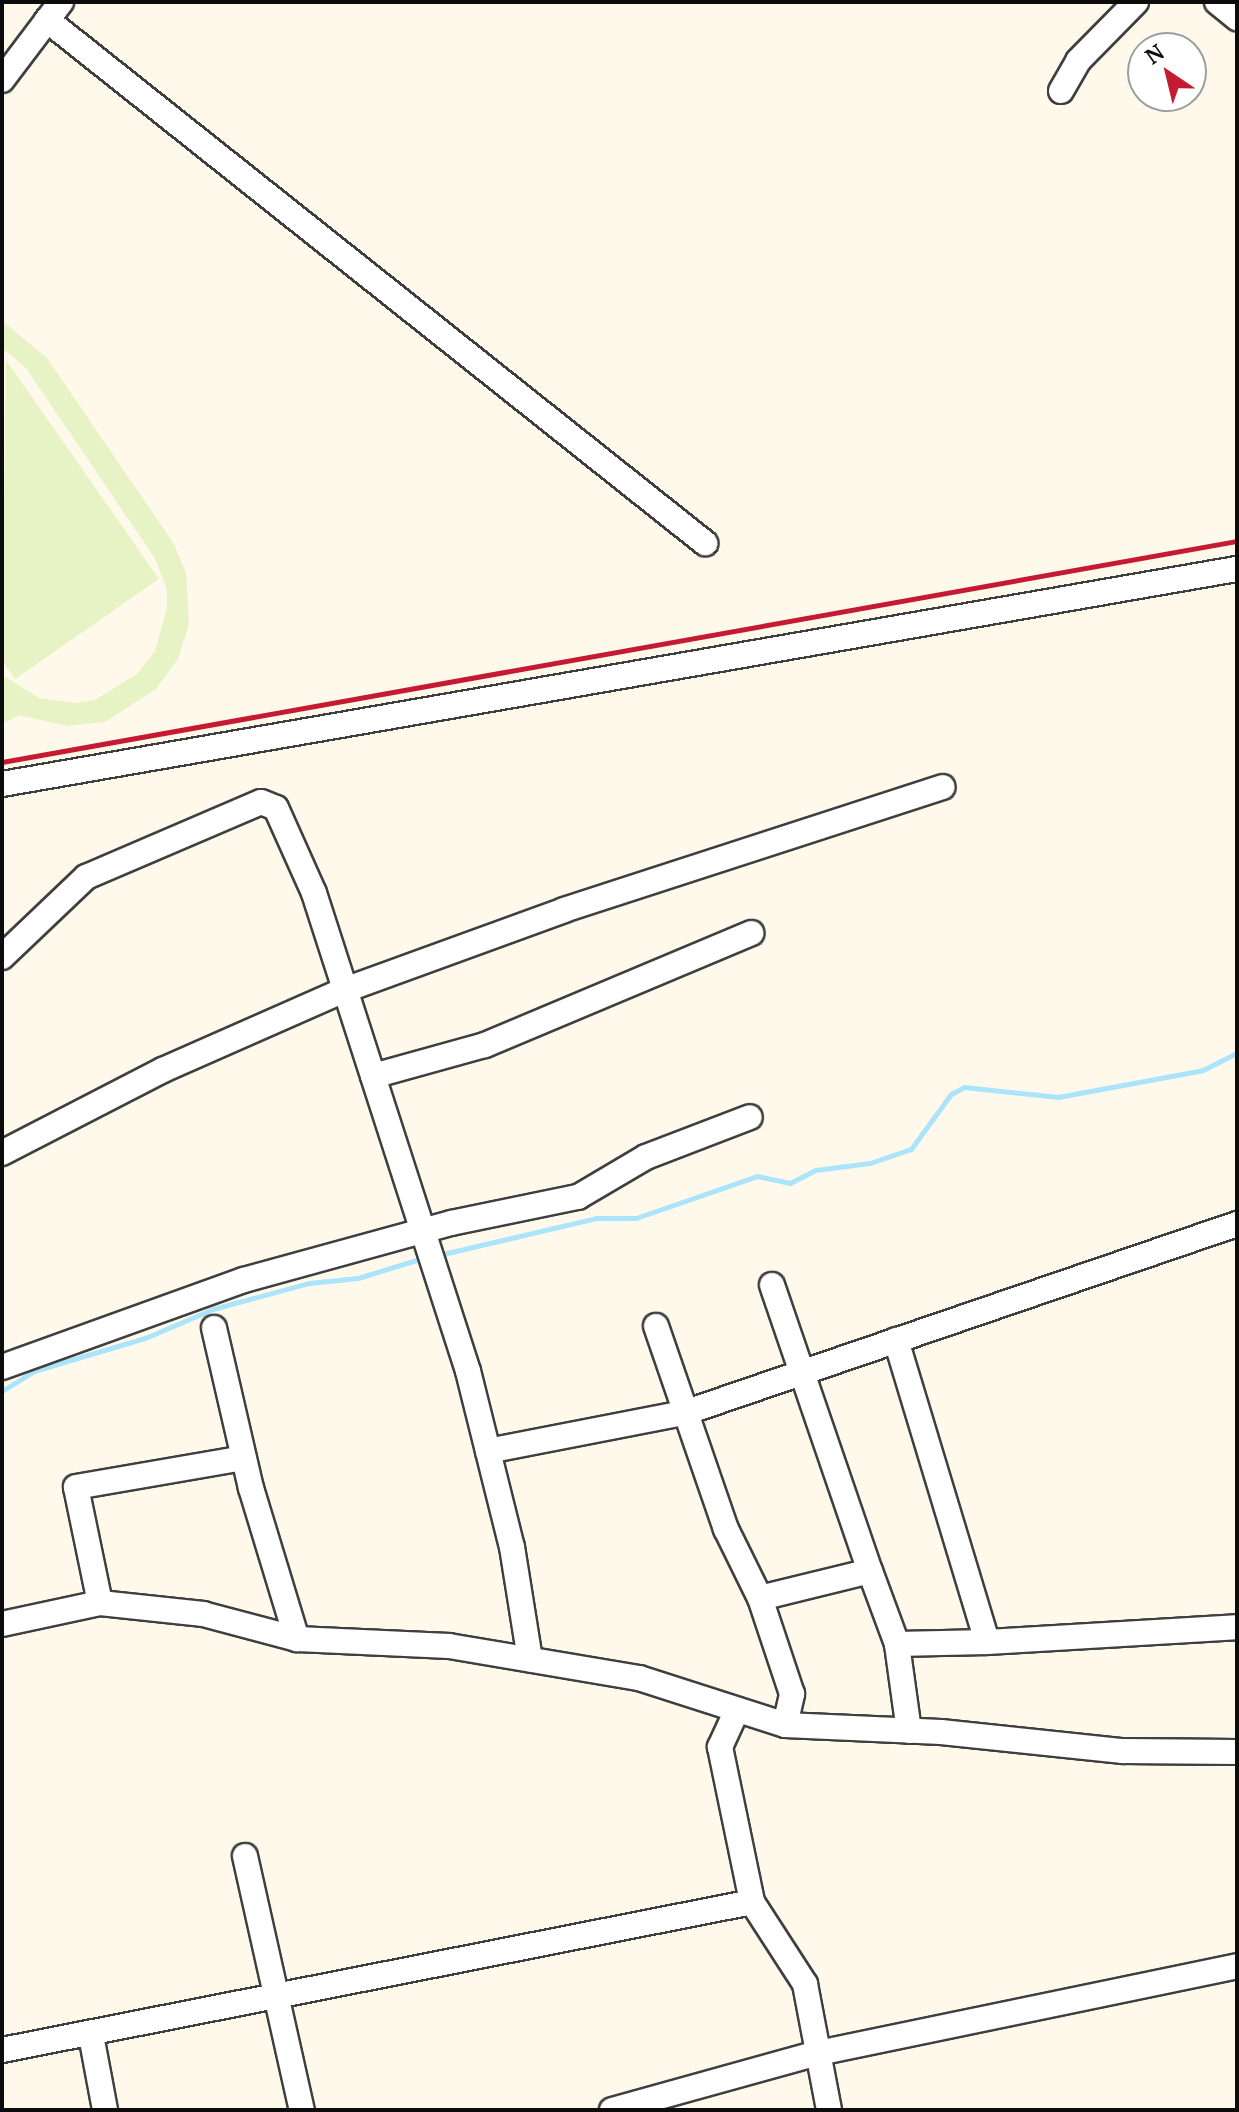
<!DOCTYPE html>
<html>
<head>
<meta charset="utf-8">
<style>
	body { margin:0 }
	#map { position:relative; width:1239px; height:2112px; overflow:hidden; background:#fff9eb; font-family:"PT Serif",serif }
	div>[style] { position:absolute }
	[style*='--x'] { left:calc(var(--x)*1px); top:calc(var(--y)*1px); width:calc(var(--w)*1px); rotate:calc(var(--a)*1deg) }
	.pitch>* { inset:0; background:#e7f3c4 }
	.stream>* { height:5px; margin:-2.5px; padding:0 2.5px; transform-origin:2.5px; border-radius:2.5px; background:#abe4fb }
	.roads { filter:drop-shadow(2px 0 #3f3f3f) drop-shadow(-2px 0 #3f3f3f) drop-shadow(0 2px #3f3f3f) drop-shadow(0 -2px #3f3f3f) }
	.minor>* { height:24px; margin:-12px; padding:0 12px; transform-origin:12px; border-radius:12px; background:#fff }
	.rail>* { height:5px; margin:-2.5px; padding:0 2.5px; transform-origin:2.5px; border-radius:2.5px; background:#c61a32 }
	span { translate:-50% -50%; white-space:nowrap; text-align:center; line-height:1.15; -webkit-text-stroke:8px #fff; paint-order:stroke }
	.frame { position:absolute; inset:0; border:4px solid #0c0c0c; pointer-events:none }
	.north { position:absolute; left:1127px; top:32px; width:80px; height:80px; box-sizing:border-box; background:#fff; border:2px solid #9e9e9e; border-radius:50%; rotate:325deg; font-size:22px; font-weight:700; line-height:32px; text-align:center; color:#0c0c0c }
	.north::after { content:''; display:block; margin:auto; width:28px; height:36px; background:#c61a32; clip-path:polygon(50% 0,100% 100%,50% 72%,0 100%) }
</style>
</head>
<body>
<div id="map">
	<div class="pitch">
		<div style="clip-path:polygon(2px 321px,47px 358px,174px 544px,186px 573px,189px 624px,178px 659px,156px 689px,105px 722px,67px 726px,19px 715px,2px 724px,2px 675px,39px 698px,75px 703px,95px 700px,138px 673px,155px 651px,167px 608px,167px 589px,154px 557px,26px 368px,2px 348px)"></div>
		<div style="clip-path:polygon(6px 360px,159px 579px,15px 679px,2px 660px)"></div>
	</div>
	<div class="stream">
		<div style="--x:443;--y:1254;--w:157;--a:-13.2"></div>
		<div style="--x:596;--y:1218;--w:40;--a:0"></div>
		<div style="--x:636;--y:1218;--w:128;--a:-19.1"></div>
		<div style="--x:757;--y:1176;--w:34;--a:12"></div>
		<div style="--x:790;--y:1183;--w:29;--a:-27"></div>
		<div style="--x:816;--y:1170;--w:54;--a:-7.4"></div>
		<div style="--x:870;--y:1163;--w:43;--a:-18.9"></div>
		<div style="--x:911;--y:1149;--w:68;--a:-54"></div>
		<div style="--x:951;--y:1094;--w:15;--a:-28"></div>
		<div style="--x:964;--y:1087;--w:95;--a:6.1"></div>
		<div style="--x:1058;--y:1097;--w:147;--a:-10.5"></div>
		<div style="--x:1203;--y:1070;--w:38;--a:-27"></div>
		<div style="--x:2;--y:1391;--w:38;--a:-32"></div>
		<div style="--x:34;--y:1371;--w:116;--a:-16.6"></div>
		<div style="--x:145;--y:1338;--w:74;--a:-23.1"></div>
		<div style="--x:213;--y:1309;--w:99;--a:-15.2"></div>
		<div style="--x:309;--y:1283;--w:49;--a:-5.8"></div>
		<div style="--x:358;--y:1278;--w:68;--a:-17.1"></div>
	</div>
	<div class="roads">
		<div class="minor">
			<div style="--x:1217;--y:2;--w:26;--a:39"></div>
			<div style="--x:47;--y:20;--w:841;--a:38.48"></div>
			<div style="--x:2;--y:80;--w:98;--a:-52.9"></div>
			<div style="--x:1061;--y:91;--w:34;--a:-60"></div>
			<div style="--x:1078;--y:61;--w:83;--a:-45.5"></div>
			<div style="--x:2;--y:784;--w:1254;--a:-9.88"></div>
			<div style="--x:2;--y:957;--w:116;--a:-43.6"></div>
			<div style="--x:86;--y:877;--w:190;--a:-23.2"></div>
			<div style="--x:261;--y:802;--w:16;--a:22"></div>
			<div style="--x:276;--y:808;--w:93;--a:65.9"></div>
			<div style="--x:314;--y:893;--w:502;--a:72.14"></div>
			<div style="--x:468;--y:1371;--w:181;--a:76"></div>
			<div style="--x:512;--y:1547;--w:114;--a:80.9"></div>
			<div style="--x:373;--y:1076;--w:116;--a:-15.5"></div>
			<div style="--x:485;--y:1045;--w:289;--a:-22.8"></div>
			<div style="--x:2;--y:1153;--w:181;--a:-27.3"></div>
			<div style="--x:163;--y:1070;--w:196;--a:-23.8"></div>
			<div style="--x:342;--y:991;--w:236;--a:-20"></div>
			<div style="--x:564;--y:910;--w:398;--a:-18"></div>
			<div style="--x:772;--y:1285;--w:302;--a:71.1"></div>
			<div style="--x:656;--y:1326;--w:215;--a:71"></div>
			<div style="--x:726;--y:1529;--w:77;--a:63.8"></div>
			<div style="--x:214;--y:1328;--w:164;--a:77"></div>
			<div style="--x:251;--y:1488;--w:158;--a:73.1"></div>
			<div style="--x:896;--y:1340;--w:315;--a:73.2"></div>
			<div style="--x:987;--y:1642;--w:250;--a:-3.4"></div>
			<div style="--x:2;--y:1367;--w:257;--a:-19.8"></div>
			<div style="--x:244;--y:1280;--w:215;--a:-15.4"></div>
			<div style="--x:451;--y:1223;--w:130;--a:-11.6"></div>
			<div style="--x:578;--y:1197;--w:79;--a:-30.5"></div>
			<div style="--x:646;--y:1157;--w:111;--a:-21"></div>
			<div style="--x:488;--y:1451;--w:200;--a:-11"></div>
			<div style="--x:684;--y:1413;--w:584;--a:-18.87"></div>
			<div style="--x:100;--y:1603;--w:118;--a:-101.7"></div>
			<div style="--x:76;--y:1487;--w:170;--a:-9.8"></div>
			<div style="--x:2;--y:1624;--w:100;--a:-12.1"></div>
			<div style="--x:100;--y:1603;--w:104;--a:6.1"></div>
			<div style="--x:203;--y:1614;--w:97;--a:14.9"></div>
			<div style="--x:297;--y:1639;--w:152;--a:2.6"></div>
			<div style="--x:449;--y:1646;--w:193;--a:9.6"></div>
			<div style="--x:639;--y:1678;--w:153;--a:17.8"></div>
			<div style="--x:785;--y:1725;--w:156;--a:2.6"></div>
			<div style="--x:941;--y:1732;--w:183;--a:6"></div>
			<div style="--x:1123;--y:1751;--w:114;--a:0.5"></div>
			<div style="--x:737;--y:1710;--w:41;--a:114.7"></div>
			<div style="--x:720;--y:1747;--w:158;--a:78.3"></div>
			<div style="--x:752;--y:1902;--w:98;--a:57.1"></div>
			<div style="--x:805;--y:1984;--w:128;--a:79.2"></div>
			<div style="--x:785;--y:1725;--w:32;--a:-77"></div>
			<div style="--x:792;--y:1694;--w:101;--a:-108.4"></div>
			<div style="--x:760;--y:1598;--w:113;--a:-13.8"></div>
			<div style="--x:870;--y:1571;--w:78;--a:69.7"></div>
			<div style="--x:909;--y:1731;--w:88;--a:-97.9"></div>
			<div style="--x:897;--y:1644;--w:90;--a:-1.3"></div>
			<div style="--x:245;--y:1856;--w:260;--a:77.4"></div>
			<div style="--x:91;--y:2035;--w:76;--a:79.4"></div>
			<div style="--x:2;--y:2050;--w:764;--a:-11.16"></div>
			<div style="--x:612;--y:2110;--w:214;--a:-15.5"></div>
			<div style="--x:818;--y:2053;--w:428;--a:-11.7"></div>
		</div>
	</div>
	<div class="rail">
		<div style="--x:2;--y:762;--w:1255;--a:-10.15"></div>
	</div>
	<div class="frame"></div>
	<div class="north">N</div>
</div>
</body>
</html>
